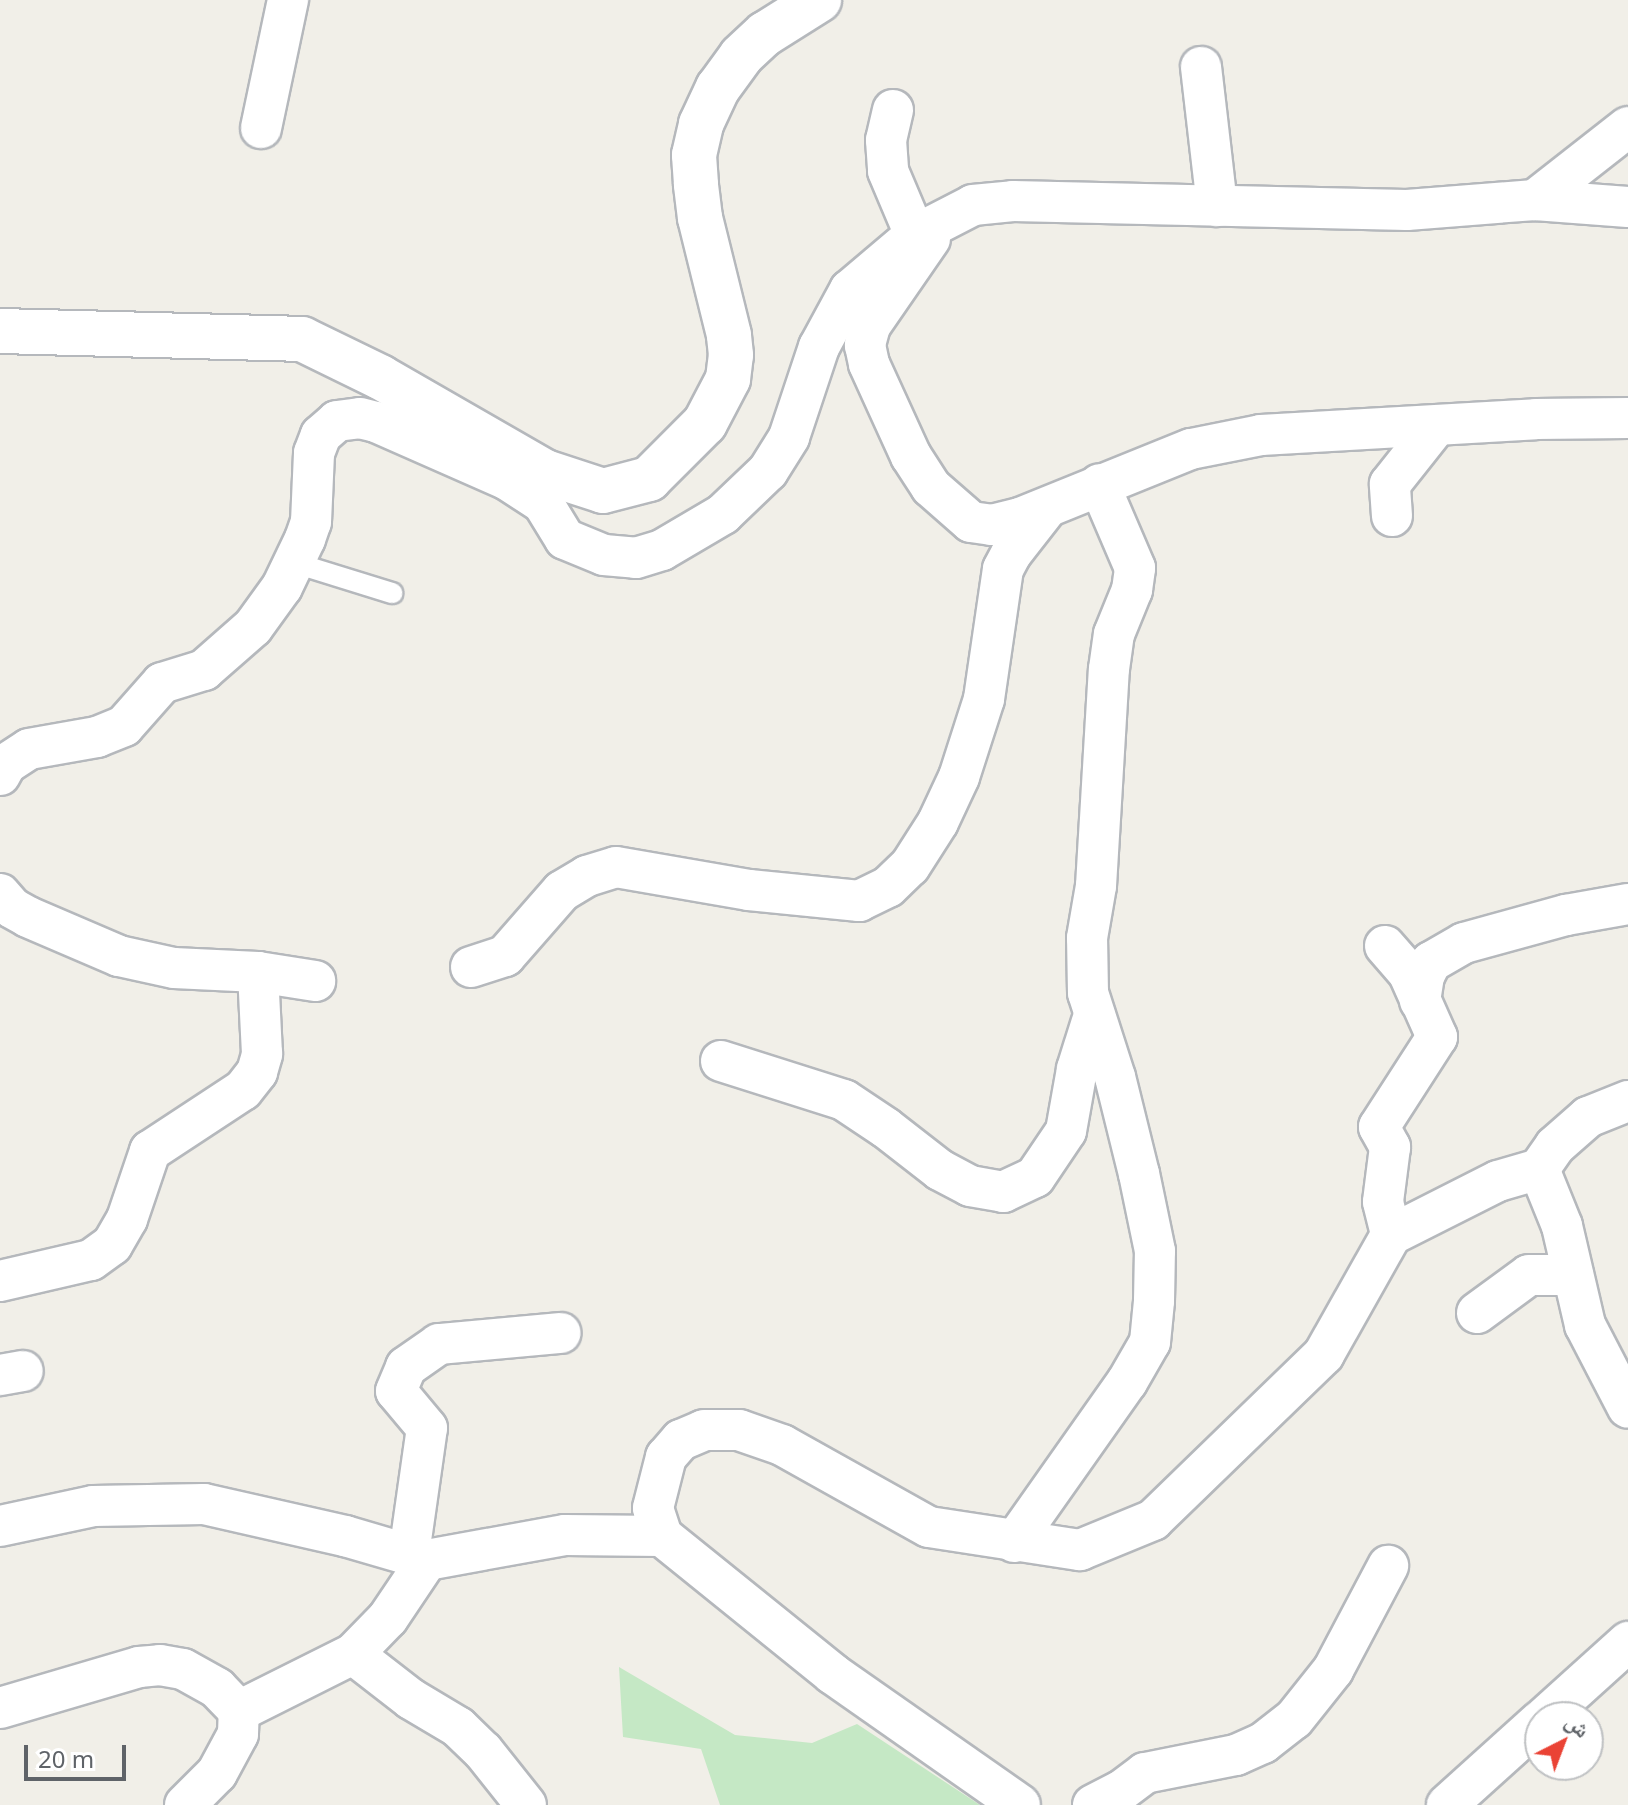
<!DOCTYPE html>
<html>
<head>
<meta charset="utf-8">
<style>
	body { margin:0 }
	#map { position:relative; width:1628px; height:1805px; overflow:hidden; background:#f1efe8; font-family:"Noto Sans","Noto Naskh Arabic",sans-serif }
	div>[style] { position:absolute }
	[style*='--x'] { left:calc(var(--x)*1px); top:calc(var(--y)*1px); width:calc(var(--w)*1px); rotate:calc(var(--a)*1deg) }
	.green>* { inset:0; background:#c5e8c5 }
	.roads { filter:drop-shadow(2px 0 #b5b8bc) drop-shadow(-2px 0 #b5b8bc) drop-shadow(0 2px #b5b8bc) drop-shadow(0 -2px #b5b8bc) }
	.lane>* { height:20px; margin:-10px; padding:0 10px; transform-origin:10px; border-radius:10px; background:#fff }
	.street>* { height:40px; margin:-20px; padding:0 20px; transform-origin:20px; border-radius:20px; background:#fff }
	.secondary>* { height:44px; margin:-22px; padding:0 22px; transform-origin:22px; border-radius:22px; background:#fff }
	span { translate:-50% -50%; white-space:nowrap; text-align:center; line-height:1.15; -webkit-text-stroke:8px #fff; paint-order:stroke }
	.north { position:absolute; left:1524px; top:1701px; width:80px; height:80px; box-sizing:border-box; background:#fff; border:2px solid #bfc1c3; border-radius:50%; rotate:42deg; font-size:22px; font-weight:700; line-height:32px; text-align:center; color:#5f6368 }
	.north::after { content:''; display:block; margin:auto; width:28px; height:36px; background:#ea4335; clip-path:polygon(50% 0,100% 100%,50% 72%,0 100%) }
	.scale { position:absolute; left:24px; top:1745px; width:102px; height:36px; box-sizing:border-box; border:4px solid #5f6368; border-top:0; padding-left:10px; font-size:24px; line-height:28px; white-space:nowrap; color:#5f6368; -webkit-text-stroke:6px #fff; paint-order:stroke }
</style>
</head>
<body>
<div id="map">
	<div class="green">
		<div style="clip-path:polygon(619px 1667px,735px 1735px,812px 1743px,857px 1724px,980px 1805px,720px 1805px,701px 1749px,623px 1737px)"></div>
	</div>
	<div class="roads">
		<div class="lane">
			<div style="--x:295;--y:563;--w:102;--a:17.2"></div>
		</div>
		<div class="street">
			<div style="--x:1201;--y:67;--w:140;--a:83.4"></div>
			<div style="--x:893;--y:110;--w:31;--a:103"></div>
			<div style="--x:886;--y:140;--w:31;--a:86"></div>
			<div style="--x:888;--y:171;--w:69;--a:67.1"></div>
			<div style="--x:261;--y:128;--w:131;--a:-78.1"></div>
			<div style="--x:1535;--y:200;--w:118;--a:-38.1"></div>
			<div style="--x:930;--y:239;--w:106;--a:124.6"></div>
			<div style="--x:870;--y:326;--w:20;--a:105"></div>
			<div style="--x:865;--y:345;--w:19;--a:78"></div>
			<div style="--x:869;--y:364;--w:101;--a:65.5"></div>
			<div style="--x:911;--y:456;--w:37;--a:57"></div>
			<div style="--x:931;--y:487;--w:53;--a:41.2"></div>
			<div style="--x:971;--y:522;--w:21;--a:8"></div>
			<div style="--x:992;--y:525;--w:29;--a:-14"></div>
			<div style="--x:1020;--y:518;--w:184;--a:-22"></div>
			<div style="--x:1191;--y:449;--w:71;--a:-11.3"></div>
			<div style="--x:1261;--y:435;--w:275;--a:-3.3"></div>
			<div style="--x:1536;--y:419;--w:92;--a:-0.6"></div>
			<div style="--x:1392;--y:516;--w:32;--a:-94"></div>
			<div style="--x:1390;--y:484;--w:74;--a:-51.6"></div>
			<div style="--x:0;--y:775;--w:13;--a:-61"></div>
			<div style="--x:6;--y:764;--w:27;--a:-33"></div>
			<div style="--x:29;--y:749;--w:69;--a:-10"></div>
			<div style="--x:97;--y:737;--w:29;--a:-22"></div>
			<div style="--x:124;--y:726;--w:57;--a:-48.5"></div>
			<div style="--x:162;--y:683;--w:44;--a:-17.2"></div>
			<div style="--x:204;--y:670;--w:65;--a:-41.3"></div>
			<div style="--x:253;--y:627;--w:49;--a:-54.1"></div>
			<div style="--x:282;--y:587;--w:53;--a:-64.4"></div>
			<div style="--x:305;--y:539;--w:18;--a:-71"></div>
			<div style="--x:311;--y:522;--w:69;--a:-87.5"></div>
			<div style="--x:314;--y:453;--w:19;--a:-69"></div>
			<div style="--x:321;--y:435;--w:21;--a:-41"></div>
			<div style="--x:337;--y:421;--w:23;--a:-7"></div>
			<div style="--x:360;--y:418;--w:16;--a:14"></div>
			<div style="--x:376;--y:422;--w:142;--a:23.7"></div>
			<div style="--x:506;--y:479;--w:44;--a:33"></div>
			<div style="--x:543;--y:503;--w:42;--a:58.6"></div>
			<div style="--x:565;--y:539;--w:42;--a:22.3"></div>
			<div style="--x:604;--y:555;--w:32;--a:5"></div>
			<div style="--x:636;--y:558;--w:27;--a:-17"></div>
			<div style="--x:662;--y:550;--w:71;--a:-30.5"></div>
			<div style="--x:723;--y:514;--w:62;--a:-43.7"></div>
			<div style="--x:768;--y:471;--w:40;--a:-58"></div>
			<div style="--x:789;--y:437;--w:95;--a:-71.6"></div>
			<div style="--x:819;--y:347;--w:65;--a:-61.5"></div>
			<div style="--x:850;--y:290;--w:85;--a:-40.2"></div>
			<div style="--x:915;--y:235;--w:65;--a:-27.3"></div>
			<div style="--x:973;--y:205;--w:40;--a:-5.7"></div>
			<div style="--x:1013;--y:201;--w:394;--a:1.3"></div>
			<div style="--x:1407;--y:210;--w:128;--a:-4.5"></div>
			<div style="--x:1535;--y:200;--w:93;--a:4.3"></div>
			<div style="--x:0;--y:894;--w:18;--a:49"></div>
			<div style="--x:12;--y:908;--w:18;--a:29"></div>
			<div style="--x:28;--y:917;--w:99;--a:23.2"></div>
			<div style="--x:119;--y:956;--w:56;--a:12.3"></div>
			<div style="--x:174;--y:968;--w:84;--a:2.7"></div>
			<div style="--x:258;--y:972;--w:58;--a:9"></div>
			<div style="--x:1385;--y:946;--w:37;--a:49"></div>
			<div style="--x:1409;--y:974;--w:69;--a:66"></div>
			<div style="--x:1437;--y:1037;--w:107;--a:122.8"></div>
			<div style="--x:1379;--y:1127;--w:23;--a:61"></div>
			<div style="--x:1390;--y:1147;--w:55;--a:97.3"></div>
			<div style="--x:1383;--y:1202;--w:34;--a:76"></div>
			<div style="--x:471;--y:967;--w:36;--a:-18"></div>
			<div style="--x:505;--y:956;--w:86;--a:-48.8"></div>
			<div style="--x:562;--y:891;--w:29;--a:-31"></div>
			<div style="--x:587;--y:876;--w:30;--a:-17"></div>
			<div style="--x:616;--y:867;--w:135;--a:9.8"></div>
			<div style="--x:749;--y:890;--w:111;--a:5.7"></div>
			<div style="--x:859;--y:901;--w:32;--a:-26"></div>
			<div style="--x:888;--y:887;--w:30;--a:-44"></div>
			<div style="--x:910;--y:866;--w:52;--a:-57.5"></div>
			<div style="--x:938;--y:822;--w:50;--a:-65"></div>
			<div style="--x:959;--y:777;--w:82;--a:-72.2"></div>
			<div style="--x:984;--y:699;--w:131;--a:-81.7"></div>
			<div style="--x:1003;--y:569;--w:17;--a:-62"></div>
			<div style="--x:1011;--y:554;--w:58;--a:-52"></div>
			<div style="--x:1420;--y:1001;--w:25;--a:-81"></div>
			<div style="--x:1424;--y:976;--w:16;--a:-63"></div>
			<div style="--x:1431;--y:962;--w:38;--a:-30"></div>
			<div style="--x:1464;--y:943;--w:106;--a:-15.4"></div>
			<div style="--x:1566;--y:915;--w:63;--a:-10.1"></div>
			<div style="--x:721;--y:1061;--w:129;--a:17.6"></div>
			<div style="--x:844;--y:1100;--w:50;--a:33.7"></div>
			<div style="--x:886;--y:1128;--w:68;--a:37.9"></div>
			<div style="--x:940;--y:1170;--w:34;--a:28"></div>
			<div style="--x:970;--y:1186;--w:34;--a:10"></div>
			<div style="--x:1003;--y:1192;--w:35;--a:-25"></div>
			<div style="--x:1035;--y:1177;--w:55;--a:-56"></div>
			<div style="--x:1066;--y:1131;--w:63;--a:-79.9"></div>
			<div style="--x:1077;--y:1069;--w:57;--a:-72.5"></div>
			<div style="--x:1539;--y:1169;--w:61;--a:68"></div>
			<div style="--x:1562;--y:1226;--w:102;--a:76.9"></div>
			<div style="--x:1585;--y:1325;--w:93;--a:62.6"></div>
			<div style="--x:0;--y:1281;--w:93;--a:-13"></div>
			<div style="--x:91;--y:1260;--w:26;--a:-36"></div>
			<div style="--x:112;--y:1245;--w:30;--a:-60"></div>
			<div style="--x:127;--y:1219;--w:72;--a:-71.3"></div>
			<div style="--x:150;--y:1151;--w:111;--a:-33.3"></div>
			<div style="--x:243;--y:1090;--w:23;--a:-52"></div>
			<div style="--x:257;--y:1072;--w:19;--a:-74"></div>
			<div style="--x:262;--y:1054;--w:82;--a:-92.8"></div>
			<div style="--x:1477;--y:1313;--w:64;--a:-36.2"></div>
			<div style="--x:1529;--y:1275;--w:44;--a:0"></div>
			<div style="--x:0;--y:1375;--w:23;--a:-10"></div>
			<div style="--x:0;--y:1526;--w:95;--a:-12.1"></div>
			<div style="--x:93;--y:1506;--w:111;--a:-1"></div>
			<div style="--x:204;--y:1504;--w:145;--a:12.8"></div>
			<div style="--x:345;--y:1536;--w:85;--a:16.3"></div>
			<div style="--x:427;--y:1560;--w:140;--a:-10.3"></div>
			<div style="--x:565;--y:1535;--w:97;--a:0.6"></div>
			<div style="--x:662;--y:1536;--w:220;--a:38.9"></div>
			<div style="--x:833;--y:1674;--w:228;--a:35"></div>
			<div style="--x:662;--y:1536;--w:29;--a:-108"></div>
			<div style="--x:653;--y:1508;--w:53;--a:-75.7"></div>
			<div style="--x:666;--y:1457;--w:23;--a:-49"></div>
			<div style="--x:681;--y:1440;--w:25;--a:-23"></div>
			<div style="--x:704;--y:1430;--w:35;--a:0"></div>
			<div style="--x:739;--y:1430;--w:46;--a:19.2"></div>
			<div style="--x:782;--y:1445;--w:168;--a:29.2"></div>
			<div style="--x:929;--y:1527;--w:153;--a:8.7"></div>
			<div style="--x:1080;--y:1550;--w:79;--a:-22.3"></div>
			<div style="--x:1153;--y:1520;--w:238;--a:-44.1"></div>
			<div style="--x:1324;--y:1354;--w:137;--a:-60.6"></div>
			<div style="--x:1391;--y:1235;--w:120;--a:-26.8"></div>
			<div style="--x:1498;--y:1181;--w:43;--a:-16.3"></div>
			<div style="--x:1539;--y:1169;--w:28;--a:-55"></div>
			<div style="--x:1555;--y:1146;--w:44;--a:-41.3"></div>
			<div style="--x:1588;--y:1117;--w:43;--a:-21.8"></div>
			<div style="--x:1014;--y:1542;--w:196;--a:-54.8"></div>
			<div style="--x:1127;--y:1382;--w:46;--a:-60.1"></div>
			<div style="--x:1150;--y:1342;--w:41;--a:-84.4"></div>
			<div style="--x:1154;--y:1301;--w:50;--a:-88.9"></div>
			<div style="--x:1155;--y:1251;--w:79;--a:-101.7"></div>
			<div style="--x:1139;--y:1174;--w:100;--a:-103.9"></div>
			<div style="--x:1115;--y:1077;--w:88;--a:-107.8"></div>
			<div style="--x:1088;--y:993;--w:55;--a:-91"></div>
			<div style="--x:1087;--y:938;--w:53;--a:-80.2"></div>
			<div style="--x:1096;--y:886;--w:217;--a:-86.6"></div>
			<div style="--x:1109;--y:669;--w:35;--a:-82"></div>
			<div style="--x:1114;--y:634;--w:48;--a:-67.8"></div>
			<div style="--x:1132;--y:590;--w:22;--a:-82"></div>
			<div style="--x:1135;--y:568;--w:91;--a:-113.2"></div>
			<div style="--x:409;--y:1554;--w:127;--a:-81.9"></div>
			<div style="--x:427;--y:1428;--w:48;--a:-130"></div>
			<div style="--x:396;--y:1391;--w:26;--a:-67"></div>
			<div style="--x:406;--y:1367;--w:40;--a:-34.9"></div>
			<div style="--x:439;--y:1344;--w:122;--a:-5.2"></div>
			<div style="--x:353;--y:1654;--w:73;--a:37.8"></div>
			<div style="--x:411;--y:1699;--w:55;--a:30.8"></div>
			<div style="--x:458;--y:1727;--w:35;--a:44"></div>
			<div style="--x:483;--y:1751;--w:69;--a:51.5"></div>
			<div style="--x:0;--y:1708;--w:145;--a:-16.4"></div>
			<div style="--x:139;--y:1667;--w:21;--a:-5"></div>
			<div style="--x:160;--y:1665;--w:23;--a:10"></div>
			<div style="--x:183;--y:1669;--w:39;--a:29"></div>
			<div style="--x:217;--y:1688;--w:32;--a:46"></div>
			<div style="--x:239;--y:1711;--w:127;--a:-26.6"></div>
			<div style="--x:353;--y:1654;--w:50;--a:-45.8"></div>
			<div style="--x:388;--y:1618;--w:70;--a:-56.1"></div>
			<div style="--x:1545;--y:1717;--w:112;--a:-42.1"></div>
			<div style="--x:185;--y:1805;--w:45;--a:-45"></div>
			<div style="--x:217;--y:1773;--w:44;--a:-61.7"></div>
			<div style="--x:238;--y:1734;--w:23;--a:-88"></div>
			<div style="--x:1093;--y:1805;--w:31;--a:-27"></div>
			<div style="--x:1121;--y:1791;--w:30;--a:-37"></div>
			<div style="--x:1145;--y:1773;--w:93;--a:-11.2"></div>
			<div style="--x:1236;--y:1755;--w:30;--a:-24"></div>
			<div style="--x:1263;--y:1743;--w:39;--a:-38"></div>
			<div style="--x:1294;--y:1719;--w:63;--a:-51.5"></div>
			<div style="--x:1333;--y:1670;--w:118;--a:-62.1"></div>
			<div style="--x:1447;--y:1805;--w:125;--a:-42.1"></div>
		</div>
		<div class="secondary">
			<div style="--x:0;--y:331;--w:302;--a:1.5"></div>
			<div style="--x:302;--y:339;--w:87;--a:26"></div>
			<div style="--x:380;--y:377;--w:190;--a:29.9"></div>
			<div style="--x:545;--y:472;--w:61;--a:18.1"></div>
			<div style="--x:603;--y:491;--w:48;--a:-14.6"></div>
			<div style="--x:649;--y:479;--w:79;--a:-45"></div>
			<div style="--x:705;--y:423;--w:50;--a:-62.4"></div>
			<div style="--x:728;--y:379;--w:24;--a:-83"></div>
			<div style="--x:731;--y:355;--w:20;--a:-96"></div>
			<div style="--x:729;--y:335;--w:121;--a:-103.9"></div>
			<div style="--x:700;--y:218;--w:34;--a:-97"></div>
			<div style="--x:696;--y:184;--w:29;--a:-94"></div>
			<div style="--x:694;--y:155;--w:32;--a:-77"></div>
			<div style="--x:701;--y:124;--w:40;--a:-65"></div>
			<div style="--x:718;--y:88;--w:39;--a:-54"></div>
			<div style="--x:741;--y:56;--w:33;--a:-43"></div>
			<div style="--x:765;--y:34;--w:64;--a:-32.2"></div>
		</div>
	</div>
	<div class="north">ش</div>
	<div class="scale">20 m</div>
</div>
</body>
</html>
